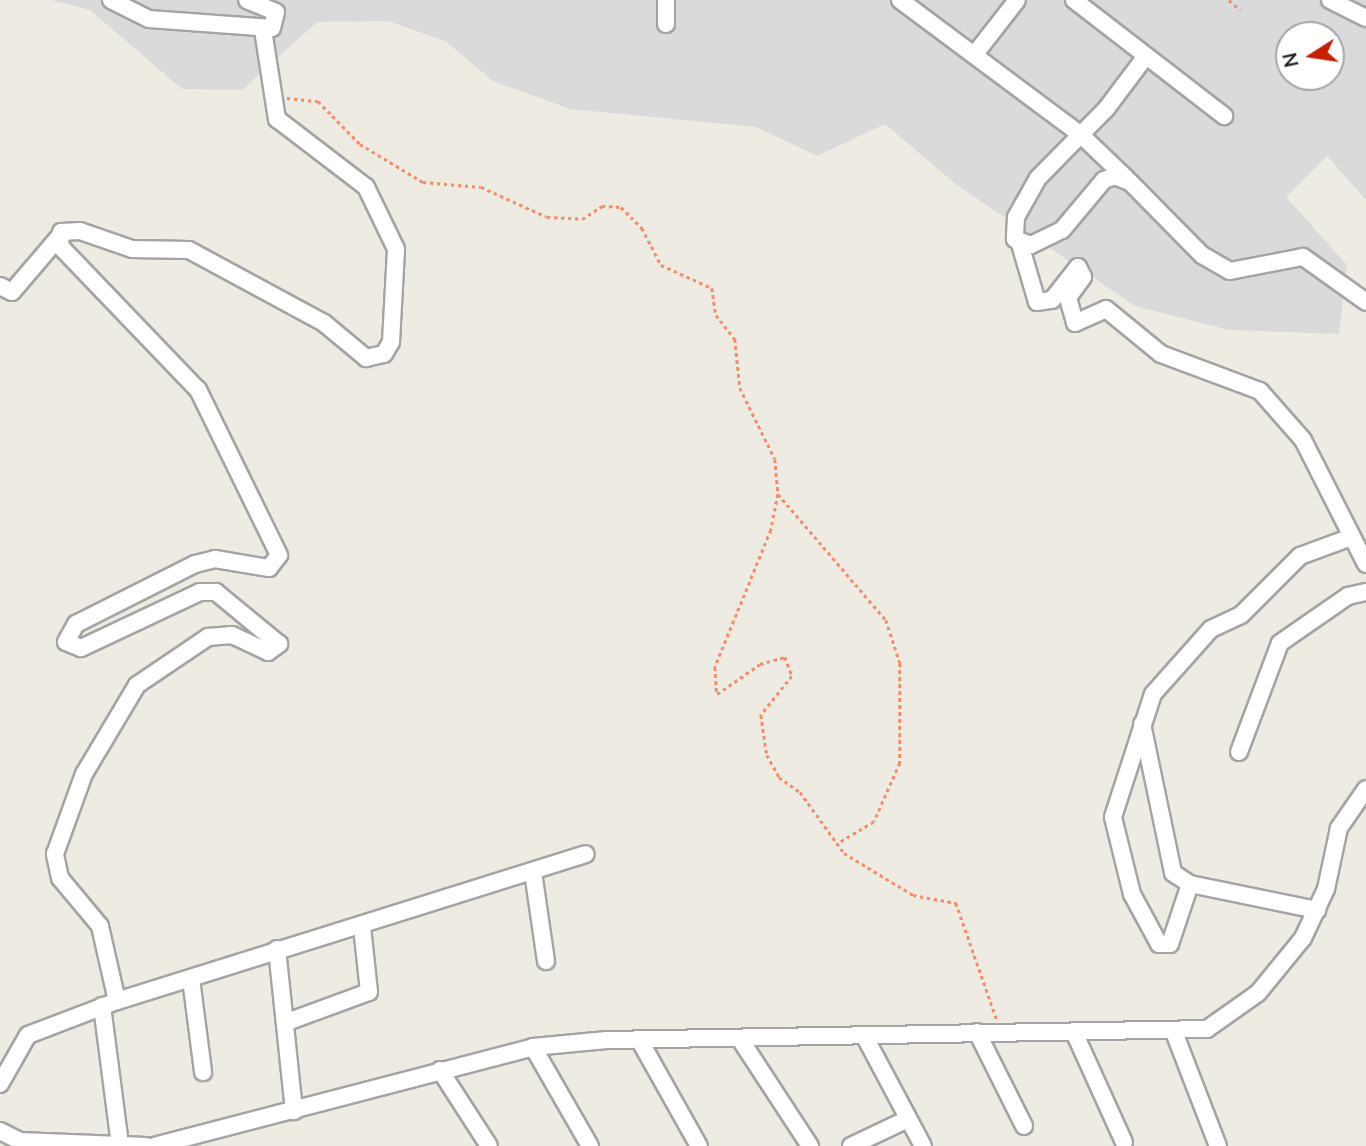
<!DOCTYPE html>
<html>
<head>
<meta charset="utf-8">
<style>
	body { margin:0 }
	#map { position:relative; width:1366px; height:1146px; overflow:hidden; background:#eeece2; font-family:"Nunito Sans",sans-serif }
	div>[style] { position:absolute }
	[style*='--x'] { left:calc(var(--x)*1px); top:calc(var(--y)*1px); width:calc(var(--w)*1px); rotate:calc(var(--a)*1deg) }
	.residential>* { inset:0; background:#dbdada }
	.path>* { height:2.5px; margin-top:-1.25px; transform-origin:0; background:repeating-linear-gradient(90deg,#f98c68 0 3.5px,transparent 0 7px) }
	.roads { filter:drop-shadow(2px 0 #a4a4a4) drop-shadow(-2px 0 #a4a4a4) drop-shadow(0 2px #a4a4a4) drop-shadow(0 -2px #a4a4a4) }
	.minor>* { height:16px; margin:-8px; padding:0 8px; transform-origin:8px; border-radius:8px; background:#fff }
	span { translate:-50% -50%; white-space:nowrap; text-align:center; line-height:1.15; -webkit-text-stroke:7px #fff; paint-order:stroke }
	.north { position:absolute; left:1275px; top:21px; width:70px; height:70px; box-sizing:border-box; background:#fff; border:2px solid #a5a5a5; border-radius:50%; rotate:258deg; font-size:19px; font-weight:700; line-height:28px; text-align:center; color:#1d1d1d }
	.north::after { content:''; display:block; margin:auto; width:24px; height:32px; background:#c91e00; clip-path:polygon(50% 0,100% 100%,50% 72%,0 100%) }
</style>
</head>
<body>
<div id="map">
	<div class="residential">
		<div style="clip-path:polygon(evenodd,51px 0,1366px 0,1366px 200px,1327px 156px,1286px 197px,1347px 265px,1339px 334px,1229px 330px,1135px 306px,957px 185px,885px 124px,817px 156px,756px 127px,570px 109px,493px 81px,445px 41px,388px 21px,317px 22px,242px 90px,182px 89px,90px 10px,51px 0,1289px 35px,1331px 35px,1331px 77px,1289px 77px,1289px 35px)"></div>
	</div>
	<div class="path">
		<div style="--x:1229;--y:0;--w:15;--a:42"></div>
		<div style="--x:287;--y:98;--w:31;--a:6"></div>
		<div style="--x:318;--y:101;--w:60;--a:45.7"></div>
		<div style="--x:360;--y:144;--w:74;--a:31.1"></div>
		<div style="--x:423;--y:182;--w:58;--a:4.9"></div>
		<div style="--x:481;--y:187;--w:72;--a:24.4"></div>
		<div style="--x:547;--y:217;--w:35;--a:3"></div>
		<div style="--x:582;--y:219;--w:24;--a:-33"></div>
		<div style="--x:602;--y:206;--w:19;--a:3"></div>
		<div style="--x:621;--y:207;--w:30;--a:45"></div>
		<div style="--x:642;--y:228;--w:42;--a:62.8"></div>
		<div style="--x:661;--y:265;--w:56;--a:24.3"></div>
		<div style="--x:712;--y:288;--w:27;--a:82"></div>
		<div style="--x:716;--y:315;--w:31;--a:52"></div>
		<div style="--x:735;--y:339;--w:49;--a:84.2"></div>
		<div style="--x:740;--y:388;--w:79;--a:63.8"></div>
		<div style="--x:775;--y:459;--w:35;--a:85"></div>
		<div style="--x:778;--y:494;--w:37;--a:101"></div>
		<div style="--x:771;--y:530;--w:148;--a:112.2"></div>
		<div style="--x:715;--y:667;--w:27;--a:86"></div>
		<div style="--x:717;--y:694;--w:52;--a:-34.9"></div>
		<div style="--x:760;--y:664;--w:26;--a:-16"></div>
		<div style="--x:785;--y:657;--w:20;--a:70"></div>
		<div style="--x:792;--y:676;--w:50;--a:128.5"></div>
		<div style="--x:761;--y:715;--w:40;--a:81.5"></div>
		<div style="--x:767;--y:755;--w:25;--a:61"></div>
		<div style="--x:779;--y:777;--w:26;--a:36"></div>
		<div style="--x:800;--y:792;--w:75;--a:54.2"></div>
		<div style="--x:844;--y:853;--w:81;--a:31.3"></div>
		<div style="--x:913;--y:895;--w:44;--a:10.5"></div>
		<div style="--x:956;--y:903;--w:124;--a:70.7"></div>
		<div style="--x:778;--y:494;--w:166;--a:49.4"></div>
		<div style="--x:886;--y:620;--w:45;--a:72"></div>
		<div style="--x:900;--y:663;--w:100;--a:90"></div>
		<div style="--x:900;--y:763;--w:64;--a:113.8"></div>
		<div style="--x:874;--y:822;--w:43;--a:149.3"></div>
	</div>
	<div class="roads">
		<div class="minor">
			<div style="--x:111;--y:0;--w:42;--a:26.6"></div>
			<div style="--x:149;--y:19;--w:123;--a:4.2"></div>
			<div style="--x:272;--y:28;--w:16;--a:-76"></div>
			<div style="--x:276;--y:12;--w:31;--a:-158"></div>
			<div style="--x:900;--y:0;--w:224;--a:36.7"></div>
			<div style="--x:1080;--y:134;--w:64;--a:43.7"></div>
			<div style="--x:1074;--y:0;--w:190;--a:37.7"></div>
			<div style="--x:1330;--y:0;--w:40;--a:26.6"></div>
			<div style="--x:666;--y:24;--w:24;--a:-90"></div>
			<div style="--x:975;--y:54;--w:68;--a:-52.1"></div>
			<div style="--x:1146;--y:56;--w:66;--a:127"></div>
			<div style="--x:1106;--y:109;--w:97;--a:134.6"></div>
			<div style="--x:1038;--y:178;--w:45;--a:119.4"></div>
			<div style="--x:1016;--y:217;--w:22;--a:93"></div>
			<div style="--x:1015;--y:239;--w:17;--a:21"></div>
			<div style="--x:1031;--y:245;--w:34;--a:-26"></div>
			<div style="--x:1062;--y:230;--w:65;--a:-50"></div>
			<div style="--x:1104;--y:180;--w:12;--a:-20"></div>
			<div style="--x:1115;--y:176;--w:16;--a:22"></div>
			<div style="--x:1130;--y:182;--w:103;--a:45.4"></div>
			<div style="--x:1202;--y:255;--w:32;--a:30"></div>
			<div style="--x:1230;--y:271;--w:74;--a:-10.9"></div>
			<div style="--x:1303;--y:257;--w:77;--a:35.5"></div>
			<div style="--x:1020;--y:244;--w:60;--a:73.7"></div>
			<div style="--x:1037;--y:302;--w:15;--a:-8"></div>
			<div style="--x:1052;--y:300;--w:42;--a:-51.8"></div>
			<div style="--x:1078;--y:267;--w:11;--a:63"></div>
			<div style="--x:1083;--y:277;--w:26;--a:126"></div>
			<div style="--x:1068;--y:298;--w:26;--a:74"></div>
			<div style="--x:1075;--y:323;--w:34;--a:-24"></div>
			<div style="--x:1106;--y:309;--w:71;--a:39.3"></div>
			<div style="--x:1161;--y:354;--w:106;--a:20.5"></div>
			<div style="--x:1260;--y:391;--w:65;--a:48.7"></div>
			<div style="--x:1303;--y:440;--w:139;--a:63.1"></div>
			<div style="--x:0;--y:286;--w:13;--a:27"></div>
			<div style="--x:12;--y:292;--w:72;--a:-49.5"></div>
			<div style="--x:1142;--y:724;--w:152;--a:78.2"></div>
			<div style="--x:1173;--y:873;--w:20;--a:33"></div>
			<div style="--x:1190;--y:884;--w:130;--a:11.6"></div>
			<div style="--x:1239;--y:752;--w:116;--a:-69.4"></div>
			<div style="--x:1280;--y:643;--w:83;--a:-34.7"></div>
			<div style="--x:1348;--y:596;--w:18;--a:-13"></div>
			<div style="--x:533;--y:872;--w:90;--a:81.7"></div>
			<div style="--x:1190;--y:884;--w:63;--a:108.4"></div>
			<div style="--x:1170;--y:944;--w:11;--a:180"></div>
			<div style="--x:1159;--y:944;--w:57;--a:-118.4"></div>
			<div style="--x:1132;--y:894;--w:79;--a:-103.9"></div>
			<div style="--x:1113;--y:817;--w:129;--a:-72"></div>
			<div style="--x:1153;--y:694;--w:87;--a:-48.3"></div>
			<div style="--x:1211;--y:629;--w:33;--a:-25"></div>
			<div style="--x:1241;--y:615;--w:83;--a:-45"></div>
			<div style="--x:1300;--y:556;--w:52;--a:-20.2"></div>
			<div style="--x:277;--y:949;--w:163;--a:84"></div>
			<div style="--x:191;--y:979;--w:94;--a:82.6"></div>
			<div style="--x:117;--y:1001;--w:491;--a:-17.4"></div>
			<div style="--x:102;--y:1006;--w:139;--a:82.6"></div>
			<div style="--x:287;--y:1022;--w:87;--a:-20.1"></div>
			<div style="--x:369;--y:992;--w:66;--a:-96.1"></div>
			<div style="--x:977;--y:1032;--w:105;--a:63.4"></div>
			<div style="--x:1074;--y:1032;--w:121;--a:65.6"></div>
			<div style="--x:1174;--y:1032;--w:122;--a:68.9"></div>
			<div style="--x:865;--y:1037;--w:123;--a:62"></div>
			<div style="--x:740;--y:1039;--w:128;--a:56.8"></div>
			<div style="--x:640;--y:1041;--w:120;--a:60.7"></div>
			<div style="--x:533;--y:1047;--w:114;--a:60.1"></div>
			<div style="--x:440;--y:1070;--w:90;--a:57.2"></div>
			<div style="--x:0;--y:1084;--w:56;--a:-60.3"></div>
			<div style="--x:28;--y:1035;--w:95;--a:-20.9"></div>
			<div style="--x:117;--y:1001;--w:77;--a:-102.8"></div>
			<div style="--x:100;--y:926;--w:62;--a:-129.8"></div>
			<div style="--x:60;--y:878;--w:25;--a:-102"></div>
			<div style="--x:55;--y:854;--w:85;--a:-70.1"></div>
			<div style="--x:84;--y:774;--w:104;--a:-59.2"></div>
			<div style="--x:137;--y:685;--w:86;--a:-34.1"></div>
			<div style="--x:208;--y:637;--w:24;--a:-5"></div>
			<div style="--x:232;--y:635;--w:40;--a:25"></div>
			<div style="--x:268;--y:652;--w:14;--a:-36"></div>
			<div style="--x:279;--y:644;--w:82;--a:-140.5"></div>
			<div style="--x:216;--y:592;--w:16;--a:180"></div>
			<div style="--x:200;--y:592;--w:132;--a:154.8"></div>
			<div style="--x:81;--y:648;--w:16;--a:-158"></div>
			<div style="--x:66;--y:642;--w:21;--a:-61"></div>
			<div style="--x:76;--y:624;--w:133;--a:-26.8"></div>
			<div style="--x:195;--y:564;--w:21;--a:-14"></div>
			<div style="--x:215;--y:559;--w:55;--a:9.5"></div>
			<div style="--x:269;--y:568;--w:16;--a:-52"></div>
			<div style="--x:279;--y:555;--w:184;--a:-116.1"></div>
			<div style="--x:198;--y:390;--w:199;--a:-133.8"></div>
			<div style="--x:60;--y:246;--w:14;--a:-86"></div>
			<div style="--x:61;--y:232;--w:19;--a:-3"></div>
			<div style="--x:80;--y:231;--w:55;--a:19.1"></div>
			<div style="--x:132;--y:249;--w:57;--a:1"></div>
			<div style="--x:189;--y:250;--w:153;--a:28.4"></div>
			<div style="--x:324;--y:323;--w:55;--a:39.8"></div>
			<div style="--x:366;--y:358;--w:18;--a:-13"></div>
			<div style="--x:384;--y:354;--w:14;--a:-60"></div>
			<div style="--x:391;--y:342;--w:93;--a:-86.9"></div>
			<div style="--x:396;--y:249;--w:69;--a:-115.8"></div>
			<div style="--x:366;--y:187;--w:112;--a:-142.6"></div>
			<div style="--x:277;--y:119;--w:90;--a:-98.9"></div>
			<div style="--x:0;--y:1131;--w:22;--a:27"></div>
			<div style="--x:20;--y:1141;--w:126;--a:2.3"></div>
			<div style="--x:154;--y:1146;--w:392;--a:-14.6"></div>
			<div style="--x:533;--y:1047;--w:74;--a:-5.4"></div>
			<div style="--x:607;--y:1040;--w:600;--a:-1.05"></div>
			<div style="--x:1207;--y:1029;--w:62;--a:-35.2"></div>
			<div style="--x:1258;--y:993;--w:71;--a:-50.7"></div>
			<div style="--x:1303;--y:938;--w:54;--a:-64.9"></div>
			<div style="--x:1326;--y:889;--w:62;--a:-78"></div>
			<div style="--x:1339;--y:828;--w:47;--a:-55.3"></div>
			<div style="--x:851;--y:1146;--w:63;--a:-25.3"></div>
		</div>
	</div>
	<div class="north">N</div>
</div>
</body>
</html>
